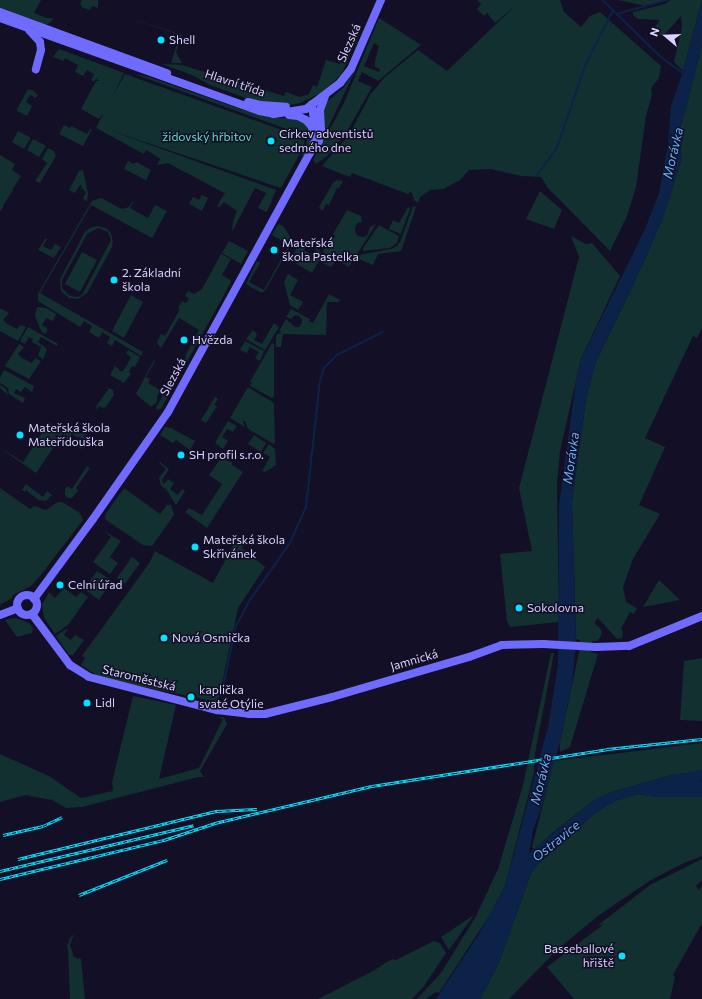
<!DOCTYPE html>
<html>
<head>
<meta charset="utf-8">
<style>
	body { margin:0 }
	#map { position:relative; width:702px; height:999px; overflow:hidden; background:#130f26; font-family:Commissioner,sans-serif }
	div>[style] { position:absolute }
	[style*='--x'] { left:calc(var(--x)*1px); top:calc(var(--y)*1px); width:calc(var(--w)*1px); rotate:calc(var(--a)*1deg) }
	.green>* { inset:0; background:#12302f }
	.water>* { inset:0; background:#0c2248 }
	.stream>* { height:1.5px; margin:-0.75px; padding:0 0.75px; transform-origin:0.75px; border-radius:0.75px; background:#0c2248 }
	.river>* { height:10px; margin:-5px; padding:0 5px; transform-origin:5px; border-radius:5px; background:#0c2248 }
	.secondary>* { height:8px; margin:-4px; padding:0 4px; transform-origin:4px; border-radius:4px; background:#6f6bff }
	.secondary>.ring { margin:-4px; padding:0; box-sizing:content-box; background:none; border:8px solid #6f6bff; border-radius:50% }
	.rail>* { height:3px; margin-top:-1.5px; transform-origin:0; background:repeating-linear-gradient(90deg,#130f26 0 4.5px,#00e5ff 0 9px); box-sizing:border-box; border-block:1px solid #00e5ff }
	.dots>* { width:11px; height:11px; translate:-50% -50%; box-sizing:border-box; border:2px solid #130f26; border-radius:50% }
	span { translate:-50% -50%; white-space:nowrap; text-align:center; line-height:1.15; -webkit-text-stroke:3px #130f26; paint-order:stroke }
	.poi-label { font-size:12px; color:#d9d4ff }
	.left { translate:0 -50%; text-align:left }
	.right { translate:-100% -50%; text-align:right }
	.street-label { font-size:12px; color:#d9d4ff }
	.park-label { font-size:12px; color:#5fe0c0 }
	.water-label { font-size:13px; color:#62b6ff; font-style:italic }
	.north { position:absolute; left:646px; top:16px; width:40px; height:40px; -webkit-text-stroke:3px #130f26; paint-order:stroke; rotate:289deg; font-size:11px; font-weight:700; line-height:16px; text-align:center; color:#d9d4ff }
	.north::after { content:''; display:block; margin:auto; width:14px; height:18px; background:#d9d4ff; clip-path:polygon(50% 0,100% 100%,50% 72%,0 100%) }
</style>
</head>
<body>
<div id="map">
	<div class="green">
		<div style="clip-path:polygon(0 0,41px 0,34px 13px,46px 18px,54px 18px,50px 23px,45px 25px,0 8px)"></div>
		<div style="clip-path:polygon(82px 0,98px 0,98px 8px,182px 35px,176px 52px,182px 63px,171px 63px,180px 35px,92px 6px,90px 10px,83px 8px,80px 4px)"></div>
		<div style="clip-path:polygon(477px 0,560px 0,564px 12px,581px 27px,590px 16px,600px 12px,661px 66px,659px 78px,651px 88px,652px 95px,646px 116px,636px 187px,627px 216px,610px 251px,547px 187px,541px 177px,521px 176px,491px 169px,469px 170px,460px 180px,443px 189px,430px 190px,420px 197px,418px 203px,414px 200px,412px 193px,410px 192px,408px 194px,352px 173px,350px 177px,322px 166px,349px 135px,370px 95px,384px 78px,418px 50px,447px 71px,515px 6px,495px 23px,487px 13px,484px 16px,477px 9px,481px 4px)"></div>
		<div style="clip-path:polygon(618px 0,667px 0,646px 6px)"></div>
		<div style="clip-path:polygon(670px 0,702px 0,683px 71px,674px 62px,682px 27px,681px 16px,663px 36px,657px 34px,655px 27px,660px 20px,638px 19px,633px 15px,633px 12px,665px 4px)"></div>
		<div style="clip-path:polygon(evenodd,379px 18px,421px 45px,378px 81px,362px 72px,358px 81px,372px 87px,346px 133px,327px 156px,316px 164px,313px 160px,344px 103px,379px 18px,374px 43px,379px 46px,375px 61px,375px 67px,380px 69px,379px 72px,364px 66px,374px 43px)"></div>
		<div style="clip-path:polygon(352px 27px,361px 30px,341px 75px,323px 92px,300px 103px,289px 105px,261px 102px,246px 98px,210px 85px,192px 75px,162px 64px,182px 65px,284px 96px,286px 92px,300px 97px,309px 94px,313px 85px,317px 87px,326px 60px,340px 64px)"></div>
		<div style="clip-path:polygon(702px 46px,702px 328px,697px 338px,693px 336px,645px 438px,665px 447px,639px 505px,660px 514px,633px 559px,623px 587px,626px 602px,637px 608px,634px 614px,630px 612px,621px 629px,623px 632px,622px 638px,617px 639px,598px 618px,595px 621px,595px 624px,600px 628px,602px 632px,600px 638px,597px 641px,592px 641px,591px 652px,598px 654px,570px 747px,560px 752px,560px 742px,579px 652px,580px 640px,576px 639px,572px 502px,586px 399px,595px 364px,643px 264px,663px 217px,678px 171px,682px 156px,680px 146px,681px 126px)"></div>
		<div style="clip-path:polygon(59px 49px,124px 73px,112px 97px,125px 74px,299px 136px,304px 140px,304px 146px,281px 188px,106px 129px,276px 190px,267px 212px,258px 208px,266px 193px,255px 188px,232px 232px,233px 221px,237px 211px,224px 202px,220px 207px,217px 206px,224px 194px,226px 194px,168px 163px,157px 165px,160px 159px,153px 154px,146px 150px,144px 154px,96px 128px,103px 114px,99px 119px,81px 109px,96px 81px,100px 81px,96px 79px,94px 82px,91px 80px,94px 74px,87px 70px,83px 76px,75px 72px,78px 65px,65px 58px,64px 61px,53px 57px)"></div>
		<div style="clip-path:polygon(355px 71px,325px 134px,323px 139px,323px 105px,343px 88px)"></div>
		<div style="clip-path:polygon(134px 74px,146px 76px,243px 110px,274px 118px,294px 118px,306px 124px,310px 130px,310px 145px,304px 156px,301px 154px,307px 141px,304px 136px,300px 134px)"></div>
		<div style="clip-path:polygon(28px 89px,34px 91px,38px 95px,36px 98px,30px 95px,26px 102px,32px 106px,27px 116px,17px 111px,17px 109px)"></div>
		<div style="clip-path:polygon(64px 125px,70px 128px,71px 126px,87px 134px,90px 129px,92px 129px,83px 146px,59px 134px)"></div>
		<div style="clip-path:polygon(18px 131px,31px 138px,24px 149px,12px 142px)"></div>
		<div style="clip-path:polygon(33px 139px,46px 146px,39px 157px,27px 150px)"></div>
		<div style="clip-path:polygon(48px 148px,54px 151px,56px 156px,40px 183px,35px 181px,47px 163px,42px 159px)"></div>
		<div style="clip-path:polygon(0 155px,15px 164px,12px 170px,21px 176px,13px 189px,12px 188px,13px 190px,4px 204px,2px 204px,4px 205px,0 212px)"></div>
		<div style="clip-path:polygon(128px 161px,134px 164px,136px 162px,151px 170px,146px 180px,124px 169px)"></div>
		<div style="clip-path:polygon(83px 170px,88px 193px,87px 202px,83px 198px,86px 192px,81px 188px,82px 186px,80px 185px,75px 193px,69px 190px,79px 171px)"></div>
		<div style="clip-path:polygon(337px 180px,343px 181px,339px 188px,337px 188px,329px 205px,326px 204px,323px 210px,321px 210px,319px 207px,333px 183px)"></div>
		<div style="clip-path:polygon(540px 191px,562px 210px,554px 229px,526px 219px)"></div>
		<div style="clip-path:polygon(202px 195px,208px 198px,202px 211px,189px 204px,193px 197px,199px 200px)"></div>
		<div style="clip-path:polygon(101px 198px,122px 209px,129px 207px,132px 201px,133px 202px,130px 208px,148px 218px,155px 205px,167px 211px,152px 238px,91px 205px,40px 293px,143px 352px,141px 356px,115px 340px,112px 346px,107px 343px,110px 337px,102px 332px,99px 338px,89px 332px,92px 326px,84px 321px,80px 327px,38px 301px,38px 294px,92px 201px)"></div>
		<div style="clip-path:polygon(413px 206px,416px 207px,401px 251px,378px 254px,373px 265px,357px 258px,340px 295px,357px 257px,359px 255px,391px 249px,397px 246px,401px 240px)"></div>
		<div style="clip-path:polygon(408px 207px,410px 209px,401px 234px,389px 229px,393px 220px,399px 223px)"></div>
		<div style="clip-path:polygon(347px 210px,361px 216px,362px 222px,357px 223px,355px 228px,355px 232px,358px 236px,363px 237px,367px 236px,370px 227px,376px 224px,349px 267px,323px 252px,331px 236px,334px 237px,335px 235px,333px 234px)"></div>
		<div style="clip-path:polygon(278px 224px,283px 226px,293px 241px,265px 291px,262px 293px,246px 284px,257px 261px,260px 263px,249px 282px,264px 290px,289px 245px,272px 235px)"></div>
		<div style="clip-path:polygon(379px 225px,399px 236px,397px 243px,390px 248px,363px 251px,363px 248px)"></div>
		<div style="clip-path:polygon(evenodd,97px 226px,106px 228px,111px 233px,113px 242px,112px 247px,87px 293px,78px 299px,69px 298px,61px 291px,60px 279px,85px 232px,90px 228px,97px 226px,98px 228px,108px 232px,111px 240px,82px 295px,77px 297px,70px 296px,62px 288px,62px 280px,87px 234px,98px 228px)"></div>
		<div style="clip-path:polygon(571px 236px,586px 244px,592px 243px,620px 276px,581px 359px,560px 451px,557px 485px,559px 622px,510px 627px,507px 621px,500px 554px,532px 551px,519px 488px,579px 257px)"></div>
		<div style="clip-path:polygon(45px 239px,47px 239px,43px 246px,51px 250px,55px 244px,61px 247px,54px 258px,38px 250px)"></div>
		<div style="clip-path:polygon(302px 240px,307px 244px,304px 250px,312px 255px,316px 248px,321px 252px,318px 255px,292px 261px,291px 258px)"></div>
		<div style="clip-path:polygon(229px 241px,248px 251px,241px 264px,222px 253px)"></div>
		<div style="clip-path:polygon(82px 252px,97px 260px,80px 292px,65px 284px)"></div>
		<div style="clip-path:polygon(221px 254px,231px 259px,222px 275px,230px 280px,231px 282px,161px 409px,157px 410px,156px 408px,182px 360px,184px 361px,186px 357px,185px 356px,199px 330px,179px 318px,161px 348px,157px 343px,158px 340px,161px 334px,165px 336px,180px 309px,178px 308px,182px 301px,186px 303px,189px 298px,185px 296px,188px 291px,194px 294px,202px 289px)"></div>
		<div style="clip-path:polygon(324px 255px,335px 261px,331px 267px,319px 261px,312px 273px,295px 263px)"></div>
		<div style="clip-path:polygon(288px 274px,298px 280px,290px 295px,303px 302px,298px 310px,290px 305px,284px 282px)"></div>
		<div style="clip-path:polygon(329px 294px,340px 300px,339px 302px,327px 302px,326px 335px,283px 334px,281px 347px,276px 347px,276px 337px,278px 333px,280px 334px,281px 332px,279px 331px,286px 319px,295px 327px,299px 327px,302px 323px,302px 319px,298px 315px,294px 316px,291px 319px,286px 317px,291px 309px,310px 319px,309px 321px,313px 323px)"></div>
		<div style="clip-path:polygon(131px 295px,143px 302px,124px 338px,112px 331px)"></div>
		<div style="clip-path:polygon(37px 307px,46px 308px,56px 314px,53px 321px,46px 318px,42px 325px,48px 329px,45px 334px,41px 331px,35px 316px)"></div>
		<div style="clip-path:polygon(0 308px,9px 313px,3px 320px,7px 324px,17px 329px,20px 325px,26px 327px,18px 341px,0 331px)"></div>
		<div style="clip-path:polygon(274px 323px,279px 327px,265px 350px,246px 339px,253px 330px,257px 334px,254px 340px,262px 344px)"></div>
		<div style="clip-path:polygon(28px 327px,58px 344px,57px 346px,41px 337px,38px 342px,47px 349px,43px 359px,38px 356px,41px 347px,32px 342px,33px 339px,29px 337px,25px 344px,20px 341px)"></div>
		<div style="clip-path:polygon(245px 341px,264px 351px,260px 361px,255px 358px,259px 352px,250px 347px,247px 353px,240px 350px)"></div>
		<div style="clip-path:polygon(272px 343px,274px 344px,274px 397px,272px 398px,250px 386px,252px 383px,250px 382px)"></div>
		<div style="clip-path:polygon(19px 344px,24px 347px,18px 354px,22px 358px,32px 363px,35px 358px,41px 361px,29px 379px,5px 366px)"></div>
		<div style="clip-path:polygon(128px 350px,140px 357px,135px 367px,132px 366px,129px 372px,131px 374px,124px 383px,110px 375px,115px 366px,122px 372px,126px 367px,131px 357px,126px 354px)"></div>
		<div style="clip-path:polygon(154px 360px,155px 361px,146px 377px,150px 379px,148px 383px,160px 390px,157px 397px,157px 402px,151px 407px,136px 394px)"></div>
		<div style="clip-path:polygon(4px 370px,34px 386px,32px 392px,25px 387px,21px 392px,16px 389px,14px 393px,25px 398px,23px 403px,9px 394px,8px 388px,0 383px,0 378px)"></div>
		<div style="clip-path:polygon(0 385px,6px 389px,8px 395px,64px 432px,36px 473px,0 448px,23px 462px,49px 422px,8px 395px,0 388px)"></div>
		<div style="clip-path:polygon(248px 387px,274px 403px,275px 443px,274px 444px,248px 429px,245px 421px,243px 421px,245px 427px,230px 418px)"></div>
		<div style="clip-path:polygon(109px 388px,113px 390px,114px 395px,106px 407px,103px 408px,99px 406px,97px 409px,95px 408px)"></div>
		<div style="clip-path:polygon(215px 397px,218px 399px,214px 405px,217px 406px,206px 423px,201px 420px)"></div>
		<div style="clip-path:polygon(228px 421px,237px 426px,233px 432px,227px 429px,222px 437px,228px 441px,223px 449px,215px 443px)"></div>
		<div style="clip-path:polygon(165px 427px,171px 428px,195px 441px,190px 450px,176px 440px,173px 443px,160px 435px)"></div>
		<div style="clip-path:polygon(66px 431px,85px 434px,91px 438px,82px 449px,76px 445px,81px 436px,78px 438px,72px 434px,68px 440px,63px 436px)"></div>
		<div style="clip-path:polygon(254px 435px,266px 443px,261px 452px,248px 444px)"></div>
		<div style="clip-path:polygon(269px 444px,275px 449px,276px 465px,265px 472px,262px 471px,270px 457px,263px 453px)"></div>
		<div style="clip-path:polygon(224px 459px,232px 462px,232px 465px,243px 472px,207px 528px,185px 512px,189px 508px,202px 515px,222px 484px,209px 475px,219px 461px)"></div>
		<div style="clip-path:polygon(160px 462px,169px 469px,162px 480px,164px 484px,168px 479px,174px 483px,170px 489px,178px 495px,182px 489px,185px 491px,176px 505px,166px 489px,161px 486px,159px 478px,166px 469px,159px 463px)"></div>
		<div style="clip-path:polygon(87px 466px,90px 468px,76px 488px,78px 491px,72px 498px,68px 498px,65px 495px,65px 489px,67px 486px,72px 489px)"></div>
		<div style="clip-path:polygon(26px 484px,43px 497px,47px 491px,52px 495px,46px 501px,38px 500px,26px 490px,25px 492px,22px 490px)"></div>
		<div style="clip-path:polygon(0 488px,30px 509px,34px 506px,46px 510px,58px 502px,62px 502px,80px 513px,83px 520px,40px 576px,31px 586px,13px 595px,12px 598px,0 605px)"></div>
		<div style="clip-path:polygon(124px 488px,160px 514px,167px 505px,171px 505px,174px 515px,152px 546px,143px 545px,106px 520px,105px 515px)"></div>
		<div style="clip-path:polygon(104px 531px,121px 541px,110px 557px,118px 563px,110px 574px,93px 562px,111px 537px)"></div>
		<div style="clip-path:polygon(235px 542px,243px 546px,242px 548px,265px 567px,238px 608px,218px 702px,95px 677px,95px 674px,81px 665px,85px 658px,82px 656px,150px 562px,155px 551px,213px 583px)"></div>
		<div style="clip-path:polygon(132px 557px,140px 563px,125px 584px,117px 578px)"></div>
		<div style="clip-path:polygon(97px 571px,112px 581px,99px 600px,84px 589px)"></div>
		<div style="clip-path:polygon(659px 580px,680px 600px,643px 607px,653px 590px)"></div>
		<div style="clip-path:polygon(64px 588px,76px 597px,81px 592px,88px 597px,68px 625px,55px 634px,44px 618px,42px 605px,49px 592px,55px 598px)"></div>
		<div style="clip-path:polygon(16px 618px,29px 623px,33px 628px,32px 633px,17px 637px,5px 620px)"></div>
		<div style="clip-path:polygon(66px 629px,68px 629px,64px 635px,71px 640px,75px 635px,84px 640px,73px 655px,69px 655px,56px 636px)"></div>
		<div style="clip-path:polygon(551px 653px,554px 653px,535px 753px,534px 773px,505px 886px,489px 916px,439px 993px,436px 992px,426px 999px,417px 999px,441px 973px,476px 916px,498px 869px,523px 785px)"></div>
		<div style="clip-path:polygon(702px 658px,702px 721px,680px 720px,684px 661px)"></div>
		<div style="clip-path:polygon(133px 696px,176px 705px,159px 779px,199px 768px,223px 719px,218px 717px,224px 717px,227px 724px,200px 771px,204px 777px,198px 777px,82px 807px,66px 808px,52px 800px,26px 795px,0 802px,0 754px,49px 776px,81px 798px,113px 791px,112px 782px)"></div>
		<div style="clip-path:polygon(702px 743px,702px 771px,672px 775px,609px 793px,594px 800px,550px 835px,537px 847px,534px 849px,532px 847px,554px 761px)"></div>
		<div style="clip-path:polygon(637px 794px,657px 797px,702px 797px,702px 856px,684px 863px,651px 880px,598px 916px,558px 949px,509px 999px,480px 999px,500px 960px,531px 873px,536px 866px,595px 813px,615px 801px)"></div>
		<div style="clip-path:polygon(702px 859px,702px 880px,696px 886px,699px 890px,702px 886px,702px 923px,673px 975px,675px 977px,670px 999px,574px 999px,547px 967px,604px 924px,597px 926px,650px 885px)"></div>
		<div style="clip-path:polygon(474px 915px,449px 950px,441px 937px)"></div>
		<div style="clip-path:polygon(74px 934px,70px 945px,74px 957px,81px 959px,85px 999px,70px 999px,68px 949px,67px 947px,70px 938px)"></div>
		<div style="clip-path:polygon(434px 941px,440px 943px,446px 953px,424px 986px,412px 999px,318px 999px,373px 971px,387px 962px,393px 959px,396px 960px)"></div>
	</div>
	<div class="water">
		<div style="clip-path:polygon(702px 0,702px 46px,681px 126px,680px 146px,682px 156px,678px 171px,663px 217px,643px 264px,595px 364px,586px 399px,572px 502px,576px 639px,572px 684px,560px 742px,542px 806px,533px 830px,529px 853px,594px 800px,609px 793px,672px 775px,702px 771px,702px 775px,692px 777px,702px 781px,702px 797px,657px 797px,637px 794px,615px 801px,595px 813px,547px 854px,531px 873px,500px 960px,480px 999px,436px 999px,479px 934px,505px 886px,548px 727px,558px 664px,559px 505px,576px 381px,581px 359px,645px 229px,659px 193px,668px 143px,671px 106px,683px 71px)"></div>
	</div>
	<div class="stream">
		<div style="--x:603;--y:0;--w:81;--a:44.5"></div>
		<div style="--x:661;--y:57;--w:27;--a:36"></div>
		<div style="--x:617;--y:14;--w:52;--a:-15.6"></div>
		<div style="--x:537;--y:175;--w:31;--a:-53"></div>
		<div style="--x:556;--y:150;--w:91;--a:-70.8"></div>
		<div style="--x:586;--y:64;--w:60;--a:-63.4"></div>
		<div style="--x:221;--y:696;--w:72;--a:-77.9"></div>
		<div style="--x:236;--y:626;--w:26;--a:-62"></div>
		<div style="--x:248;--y:603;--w:73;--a:-55"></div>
		<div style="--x:290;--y:543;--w:39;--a:-66"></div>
		<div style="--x:306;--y:507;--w:127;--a:-83.7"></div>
		<div style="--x:320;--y:381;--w:14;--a:-73"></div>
		<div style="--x:324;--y:368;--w:18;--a:-45"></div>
		<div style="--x:337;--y:355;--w:51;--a:-26.6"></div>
	</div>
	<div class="river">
		<div style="--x:679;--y:780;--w:24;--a:-12"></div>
	</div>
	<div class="secondary">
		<div style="--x:0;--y:12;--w:178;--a:20.1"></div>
		<div style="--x:0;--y:18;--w:276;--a:19.7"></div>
		<div style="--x:260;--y:111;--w:14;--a:12"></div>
		<div style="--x:274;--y:114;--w:32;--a:-9"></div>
		<div style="--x:306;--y:109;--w:43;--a:-37.4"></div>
		<div style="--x:340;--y:83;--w:18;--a:-52"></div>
		<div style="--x:351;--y:69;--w:75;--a:-66.5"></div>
		<div style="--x:29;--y:30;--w:16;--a:47"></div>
		<div style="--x:40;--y:42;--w:8;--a:83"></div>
		<div style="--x:41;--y:50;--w:20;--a:105"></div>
		<div style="--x:248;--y:102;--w:12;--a:14"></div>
		<div style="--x:260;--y:105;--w:26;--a:4"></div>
		<div style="--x:289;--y:115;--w:9;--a:6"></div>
		<div style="--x:298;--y:116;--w:9;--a:27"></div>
		<div style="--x:306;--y:120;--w:9;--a:49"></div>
		<div style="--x:312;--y:127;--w:5;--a:79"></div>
		<div style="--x:319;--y:141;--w:11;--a:-80"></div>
		<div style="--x:321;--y:130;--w:20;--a:-93"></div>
		<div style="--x:320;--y:110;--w:15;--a:-70"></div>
		<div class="ring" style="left:17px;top:595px;width:12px;height:12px"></div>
		<div style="--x:34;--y:599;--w:99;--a:-53.6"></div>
		<div style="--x:93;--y:519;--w:131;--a:-55"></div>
		<div style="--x:168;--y:412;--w:295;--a:-61.3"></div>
		<div style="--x:310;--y:153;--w:16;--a:-68"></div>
		<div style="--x:316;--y:138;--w:34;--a:-97"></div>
		<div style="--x:32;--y:614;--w:64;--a:53.3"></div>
		<div style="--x:70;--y:665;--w:22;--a:32"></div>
		<div style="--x:89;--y:677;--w:132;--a:14.5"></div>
		<div style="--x:217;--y:710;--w:32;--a:7"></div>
		<div style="--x:249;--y:714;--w:16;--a:0"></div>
		<div style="--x:265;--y:714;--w:69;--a:-14.2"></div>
		<div style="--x:332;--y:697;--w:143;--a:-16.3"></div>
		<div style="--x:469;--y:657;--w:35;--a:-20"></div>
		<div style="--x:502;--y:645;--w:41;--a:-1.4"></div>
		<div style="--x:543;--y:644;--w:53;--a:3.2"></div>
		<div style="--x:596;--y:647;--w:33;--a:-2"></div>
		<div style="--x:629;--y:646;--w:79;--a:-22.3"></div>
		<div style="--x:0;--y:615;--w:19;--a:-21"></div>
	</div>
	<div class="rail">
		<div style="--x:3;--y:835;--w:41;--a:-12.7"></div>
		<div style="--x:43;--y:826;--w:21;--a:-25"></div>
		<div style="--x:18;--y:859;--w:205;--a:-13.6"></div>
		<div style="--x:217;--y:811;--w:40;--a:-2.9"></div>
		<div style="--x:0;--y:871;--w:199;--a:-13.3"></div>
		<div style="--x:0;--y:879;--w:169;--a:-13.4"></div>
		<div style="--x:164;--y:840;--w:54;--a:-18.4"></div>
		<div style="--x:215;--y:823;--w:161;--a:-13.3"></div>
		<div style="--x:372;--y:786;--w:238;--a:-8.9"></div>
		<div style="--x:607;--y:749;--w:96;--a:-6"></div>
		<div style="--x:79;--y:895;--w:95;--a:-21.7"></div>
	</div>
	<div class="dots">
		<div style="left:161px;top:40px;background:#00e5ff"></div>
		<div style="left:271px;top:141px;background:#00e5ff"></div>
		<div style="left:274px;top:250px;background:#00e5ff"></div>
		<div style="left:114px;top:280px;background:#00e5ff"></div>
		<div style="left:184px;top:340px;background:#00e5ff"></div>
		<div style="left:20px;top:435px;background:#00e5ff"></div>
		<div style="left:181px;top:455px;background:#00e5ff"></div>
		<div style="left:195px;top:547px;background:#00e5ff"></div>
		<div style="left:60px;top:585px;background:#00e5ff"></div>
		<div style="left:519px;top:608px;background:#00e5ff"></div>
		<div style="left:164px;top:638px;background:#00e5ff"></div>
		<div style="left:191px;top:697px;background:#00e5ff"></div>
		<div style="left:87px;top:703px;background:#00e5ff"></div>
		<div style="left:622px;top:956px;background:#00e5ff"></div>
	</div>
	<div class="poi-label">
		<span class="left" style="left:169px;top:40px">Shell</span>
		<span class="left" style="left:279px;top:141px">Církev adventistů<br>sedmého dne</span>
		<span class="left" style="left:282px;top:250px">Mateřská<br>škola Pastelka</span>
		<span class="left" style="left:122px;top:280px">2. Základní<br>škola</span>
		<span class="left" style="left:192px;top:340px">Hvězda</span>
		<span class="left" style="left:28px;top:435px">Mateřská škola<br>Mateřídouška</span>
		<span class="left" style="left:189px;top:455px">SH profil s.r.o.</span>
		<span class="left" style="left:203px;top:547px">Mateřská škola<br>Skřivánek</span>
		<span class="left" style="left:68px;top:585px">Celní úřad</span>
		<span class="left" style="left:527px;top:608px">Sokolovna</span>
		<span class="left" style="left:172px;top:638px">Nová Osmička</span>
		<span class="left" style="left:199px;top:697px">kaplička<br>svaté Otýlie</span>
		<span class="left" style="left:95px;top:703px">Lidl</span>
		<span class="right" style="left:614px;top:956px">Basseballové<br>hřiště</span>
	</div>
	<div class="street-label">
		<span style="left:349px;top:43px;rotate:-66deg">Slezská</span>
		<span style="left:235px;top:83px;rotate:18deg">Hlavní třída</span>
		<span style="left:173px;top:377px;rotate:-62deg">Slezská</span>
		<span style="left:414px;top:660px;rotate:-16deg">Jamnická</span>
		<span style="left:139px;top:678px;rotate:14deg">Staroměstská</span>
	</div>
	<div class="park-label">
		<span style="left:207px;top:137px">židovský hřbitov</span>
	</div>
	<div class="water-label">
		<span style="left:673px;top:153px;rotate:-77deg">Morávka</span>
		<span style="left:571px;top:458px;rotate:-82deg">Morávka</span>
		<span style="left:541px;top:779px;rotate:-76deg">Morávka</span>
		<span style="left:556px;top:841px;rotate:-39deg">Ostravice</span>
	</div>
	<div class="north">N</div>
</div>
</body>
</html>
